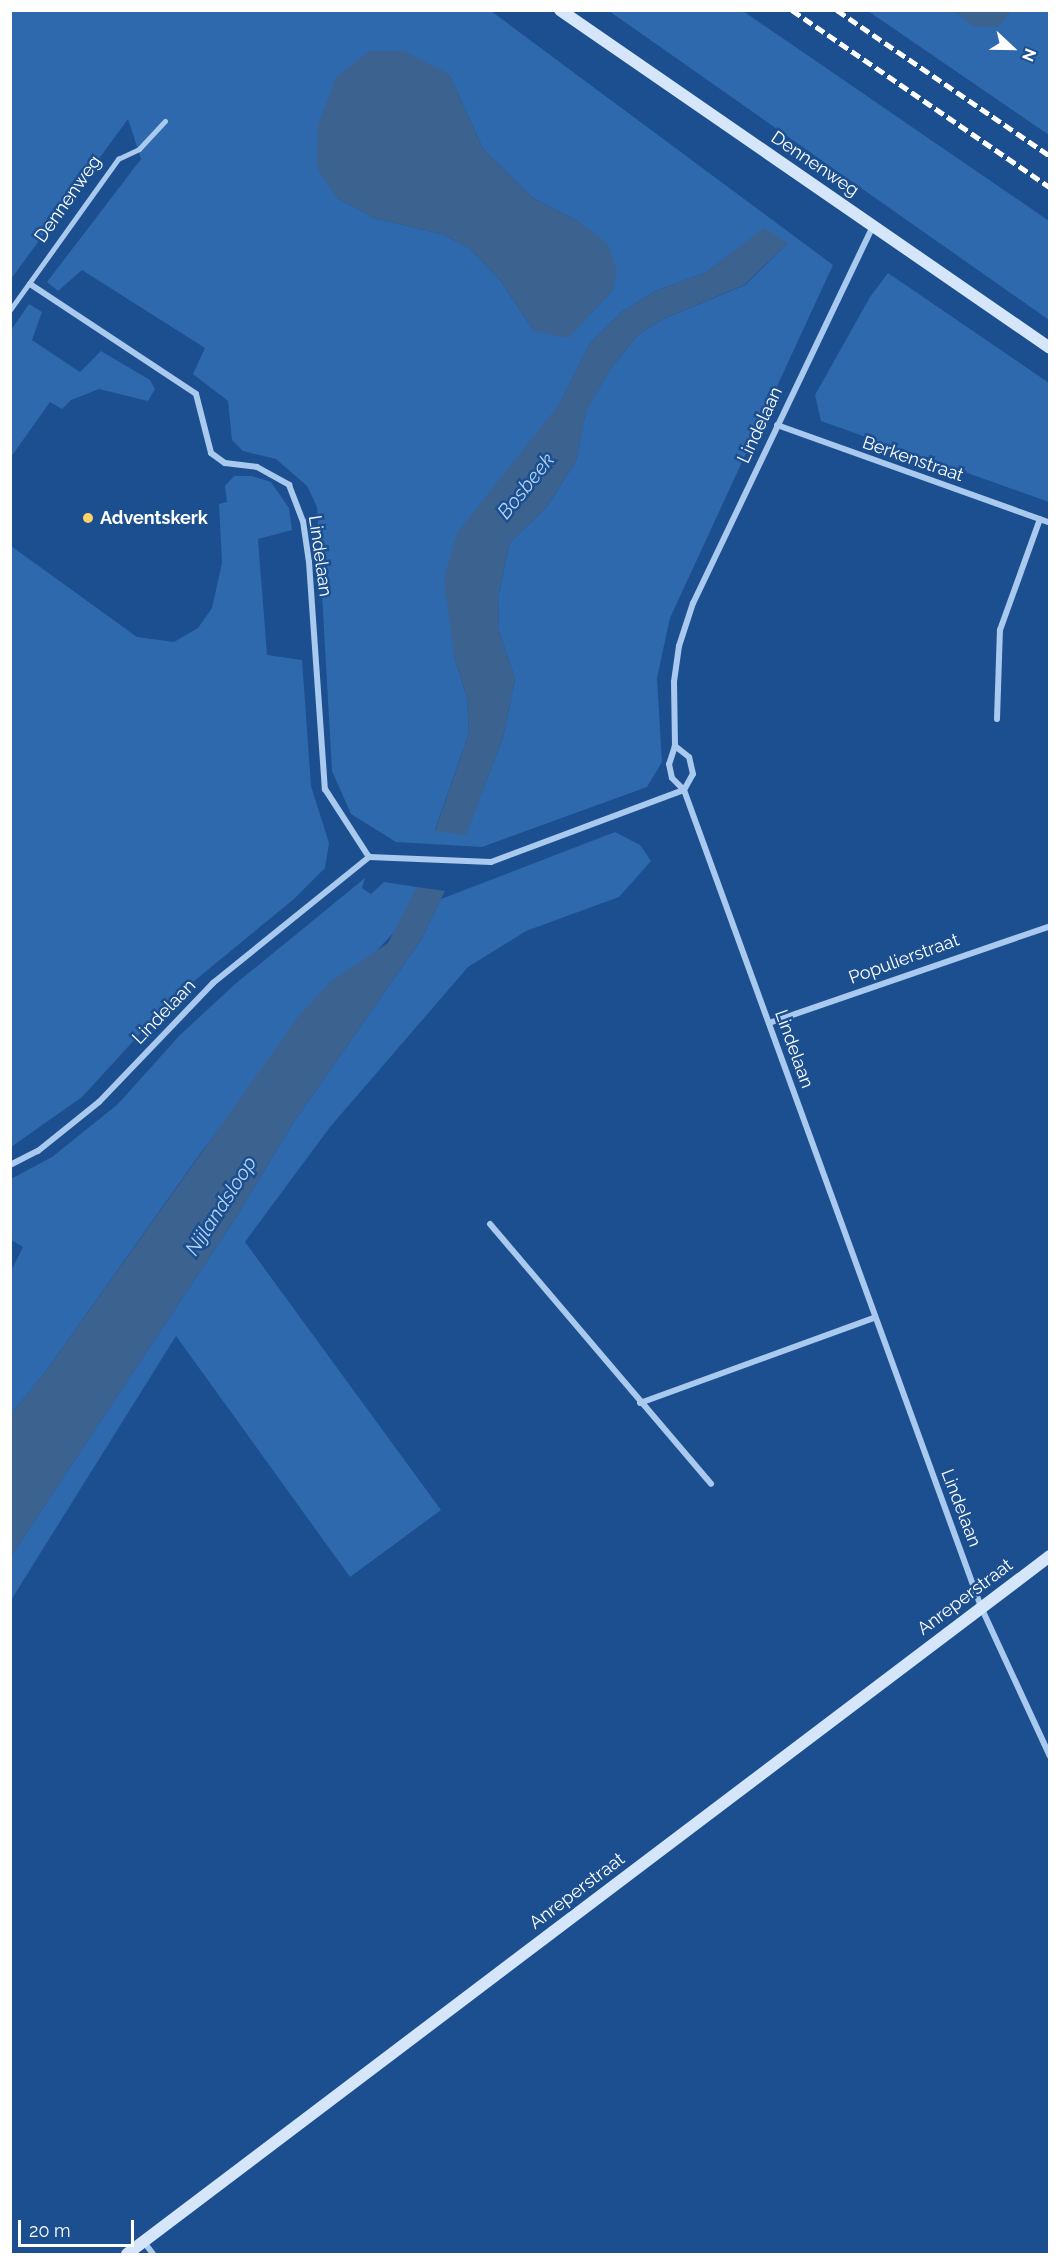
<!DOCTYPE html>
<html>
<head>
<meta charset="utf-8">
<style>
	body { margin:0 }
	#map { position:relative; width:1060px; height:2265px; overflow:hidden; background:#1b4f8f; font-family:Raleway,sans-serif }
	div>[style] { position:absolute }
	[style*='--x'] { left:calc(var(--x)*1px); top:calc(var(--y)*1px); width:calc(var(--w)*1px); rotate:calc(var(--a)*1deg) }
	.green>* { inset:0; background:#2e69ad }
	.water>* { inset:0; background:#3c6290 }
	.lane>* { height:4.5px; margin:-2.25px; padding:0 2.25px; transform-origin:2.25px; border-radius:2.25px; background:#a9c9ee }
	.street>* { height:6px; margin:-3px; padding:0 3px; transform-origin:3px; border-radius:3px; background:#a9c9ee }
	.secondary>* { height:12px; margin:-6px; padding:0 6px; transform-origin:6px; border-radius:6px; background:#d6e6fa }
	.rail>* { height:4.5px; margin-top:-2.25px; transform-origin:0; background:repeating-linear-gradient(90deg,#fff 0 10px,transparent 0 14.5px) }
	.dots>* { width:16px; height:16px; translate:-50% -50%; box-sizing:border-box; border:3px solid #1b4f8f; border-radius:50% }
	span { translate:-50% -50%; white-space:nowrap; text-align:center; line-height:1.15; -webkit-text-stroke:5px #1b4f8f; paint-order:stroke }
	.street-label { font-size:18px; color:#fff }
	.poi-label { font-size:18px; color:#fff; font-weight:700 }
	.left { translate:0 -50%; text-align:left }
	.water-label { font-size:20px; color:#b5d3f5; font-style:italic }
	.frame { position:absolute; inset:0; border:12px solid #fff; pointer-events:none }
	.north { position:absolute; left:982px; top:18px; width:60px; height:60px; -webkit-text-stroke:4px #1b4f8f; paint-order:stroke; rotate:112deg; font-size:16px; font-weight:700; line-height:24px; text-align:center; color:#fff }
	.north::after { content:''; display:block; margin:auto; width:21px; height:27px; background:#fff; clip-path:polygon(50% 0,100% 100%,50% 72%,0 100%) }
	.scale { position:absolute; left:18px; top:2220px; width:116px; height:27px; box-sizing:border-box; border:3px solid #fff; border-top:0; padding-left:8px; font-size:18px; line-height:21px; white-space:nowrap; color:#fff; -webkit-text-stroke:4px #1b4f8f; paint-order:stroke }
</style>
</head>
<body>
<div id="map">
	<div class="green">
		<div style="clip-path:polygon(evenodd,11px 10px,491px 11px,833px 265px,670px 618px,657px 678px,662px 762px,647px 787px,482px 847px,396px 842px,351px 814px,332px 771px,317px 507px,307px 486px,276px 459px,243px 451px,232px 440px,228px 401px,193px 374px,205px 348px,82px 270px,58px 291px,47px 282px,141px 159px,128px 119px,11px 279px,11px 10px,449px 74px,483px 149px,533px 198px,578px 221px,613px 290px,591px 313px,534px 331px,500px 280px,469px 248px,442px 234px,374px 218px,336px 197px,449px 74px,11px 10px,764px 229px,787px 244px,745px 285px,663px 319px,638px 335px,611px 368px,586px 410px,576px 461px,546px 508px,510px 542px,498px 597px,499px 631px,515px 679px,503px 738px,466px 834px,435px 830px,469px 733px,467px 698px,454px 656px,528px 448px,560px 403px,590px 343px,622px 312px,655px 291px,705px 273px,764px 229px)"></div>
		<div style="clip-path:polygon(609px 11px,743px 11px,1049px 221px,1049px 320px)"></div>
		<div style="clip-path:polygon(868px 11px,955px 11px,975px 27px,998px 26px,1011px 11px,1049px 11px,1049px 135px)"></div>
		<div style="clip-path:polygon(888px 273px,1049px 383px,1049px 502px,821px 421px,815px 395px,870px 297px)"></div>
		<div style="clip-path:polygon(29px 304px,42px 312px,32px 340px,80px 372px,101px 351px,150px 380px,155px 389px,148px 401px,99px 389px,71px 400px,62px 409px,50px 402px,11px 457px,11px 330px)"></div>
		<div style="clip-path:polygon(234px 476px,252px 476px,271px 482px,289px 508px,292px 530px,258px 539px,267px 655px,302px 660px,311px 786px,329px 843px,325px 868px,294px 899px,171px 1000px,82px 1097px,11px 1147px,11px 546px,137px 637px,174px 642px,198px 628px,212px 608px,222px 563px,219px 504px,227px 502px,225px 486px)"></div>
		<div style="clip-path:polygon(615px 832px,640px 845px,651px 861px,619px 897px,526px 931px,468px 967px,330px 1127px,245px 1242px,441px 1510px,350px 1577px,176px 1336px,11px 1600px,11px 1556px,238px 1214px,291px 1126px,421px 940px,441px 899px)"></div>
		<div style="clip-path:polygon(365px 878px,362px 888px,371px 894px,384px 882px,417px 887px,398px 928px,369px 959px,331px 981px,200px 1154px,46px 1371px,11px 1414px,11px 1271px,23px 1247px,11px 1240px,11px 1179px,52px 1157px,118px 1104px,179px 1036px,234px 985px)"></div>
	</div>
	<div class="water">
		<div style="clip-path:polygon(955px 11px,955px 10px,1011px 11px,998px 27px,974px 27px)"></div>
		<div style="clip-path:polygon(370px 51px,404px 51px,449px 74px,483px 149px,533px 198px,578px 221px,608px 244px,617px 272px,613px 290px,568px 338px,534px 331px,500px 280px,469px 248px,442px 234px,374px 218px,336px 197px,317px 168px,318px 126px,336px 77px)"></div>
		<div style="clip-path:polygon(764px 228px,788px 243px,744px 285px,663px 319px,638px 335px,611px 368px,586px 411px,576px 461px,546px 508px,510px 542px,498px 597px,499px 631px,515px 679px,503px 738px,466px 835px,435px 831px,469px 733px,467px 698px,454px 656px,444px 579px,457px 533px,560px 403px,590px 343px,622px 312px,655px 291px,705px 273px)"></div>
		<div style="clip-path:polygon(417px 887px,445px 891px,421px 940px,291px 1126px,238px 1214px,11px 1556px,11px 1414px,46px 1371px,301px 1013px,331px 981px,388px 943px)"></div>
	</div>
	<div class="lane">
		<div style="--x:10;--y:310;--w:186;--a:-54.4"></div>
		<div style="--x:118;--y:159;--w:23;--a:-25"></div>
		<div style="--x:139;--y:149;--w:38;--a:-47"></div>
	</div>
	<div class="street">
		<div style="--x:873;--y:226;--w:418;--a:115.5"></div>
		<div style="--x:693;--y:603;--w:45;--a:108"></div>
		<div style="--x:679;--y:646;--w:36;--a:98"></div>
		<div style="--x:674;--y:682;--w:64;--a:89.1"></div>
		<div style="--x:675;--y:746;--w:19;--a:108"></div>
		<div style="--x:669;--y:764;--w:14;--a:78"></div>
		<div style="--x:672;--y:778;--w:17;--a:45"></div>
		<div style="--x:684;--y:790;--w:869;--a:70.02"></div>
		<div style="--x:981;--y:1607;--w:164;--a:65.2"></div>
		<div style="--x:30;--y:284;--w:199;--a:33.5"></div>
		<div style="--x:196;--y:394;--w:61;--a:75.7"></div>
		<div style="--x:211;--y:453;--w:17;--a:36"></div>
		<div style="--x:225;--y:463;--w:32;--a:7"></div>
		<div style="--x:257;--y:467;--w:37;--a:29"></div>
		<div style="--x:289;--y:485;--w:39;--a:69"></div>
		<div style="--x:303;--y:521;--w:41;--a:81.7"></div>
		<div style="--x:309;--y:562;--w:228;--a:86"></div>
		<div style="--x:325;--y:789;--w:81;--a:57.1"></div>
		<div style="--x:777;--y:425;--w:290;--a:19.7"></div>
		<div style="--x:997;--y:719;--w:89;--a:-88.1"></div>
		<div style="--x:1000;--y:630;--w:118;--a:-70.2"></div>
		<div style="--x:769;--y:1023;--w:297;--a:-19"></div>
		<div style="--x:10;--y:1165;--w:31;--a:-27"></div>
		<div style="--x:38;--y:1151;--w:78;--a:-38.8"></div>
		<div style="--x:99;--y:1102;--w:165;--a:-46.2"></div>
		<div style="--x:213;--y:983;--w:201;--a:-38.9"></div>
		<div style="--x:369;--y:857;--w:122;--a:2.3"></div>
		<div style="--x:491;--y:862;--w:206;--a:-20.5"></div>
		<div style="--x:684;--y:790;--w:18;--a:-61"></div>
		<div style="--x:693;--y:774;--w:17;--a:-103"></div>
		<div style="--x:689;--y:757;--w:18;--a:-142"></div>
		<div style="--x:490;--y:1224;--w:341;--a:49.6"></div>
		<div style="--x:640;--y:1403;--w:249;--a:-20"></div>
		<div style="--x:144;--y:2242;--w:15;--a:53"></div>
	</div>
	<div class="secondary">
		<div style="--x:560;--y:10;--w:595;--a:34.6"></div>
		<div style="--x:127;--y:2254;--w:1157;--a:-37.1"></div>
	</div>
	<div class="rail">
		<div style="--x:792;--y:10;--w:313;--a:34.5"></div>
		<div style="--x:837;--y:10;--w:258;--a:34.4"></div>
	</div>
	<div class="dots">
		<div style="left:88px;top:518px;background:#ffd166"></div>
	</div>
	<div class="street-label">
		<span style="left:815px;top:164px;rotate:34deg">Dennenweg</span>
		<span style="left:68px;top:199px;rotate:-55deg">Dennenweg</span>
		<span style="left:760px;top:425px;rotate:-65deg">Lindelaan</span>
		<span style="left:913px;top:459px;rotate:19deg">Berkenstraat</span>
		<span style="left:320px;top:556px;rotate:82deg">Lindelaan</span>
		<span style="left:904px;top:959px;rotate:-20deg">Populierstraat</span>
		<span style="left:164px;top:1012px;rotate:-46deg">Lindelaan</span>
		<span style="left:794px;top:1049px;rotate:70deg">Lindelaan</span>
		<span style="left:961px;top:1508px;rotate:69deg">Lindelaan</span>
		<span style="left:965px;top:1597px;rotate:-37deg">Anreperstraat</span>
		<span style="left:577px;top:1891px;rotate:-37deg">Anreperstraat</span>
	</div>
	<div class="poi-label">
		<span class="left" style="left:100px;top:518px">Adventskerk</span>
	</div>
	<div class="water-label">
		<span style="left:526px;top:486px;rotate:-51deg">Bosbeek</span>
		<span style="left:221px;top:1206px;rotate:-57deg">Nijlandsloop</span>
	</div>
	<div class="frame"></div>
	<div class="north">N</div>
	<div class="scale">20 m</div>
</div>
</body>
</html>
